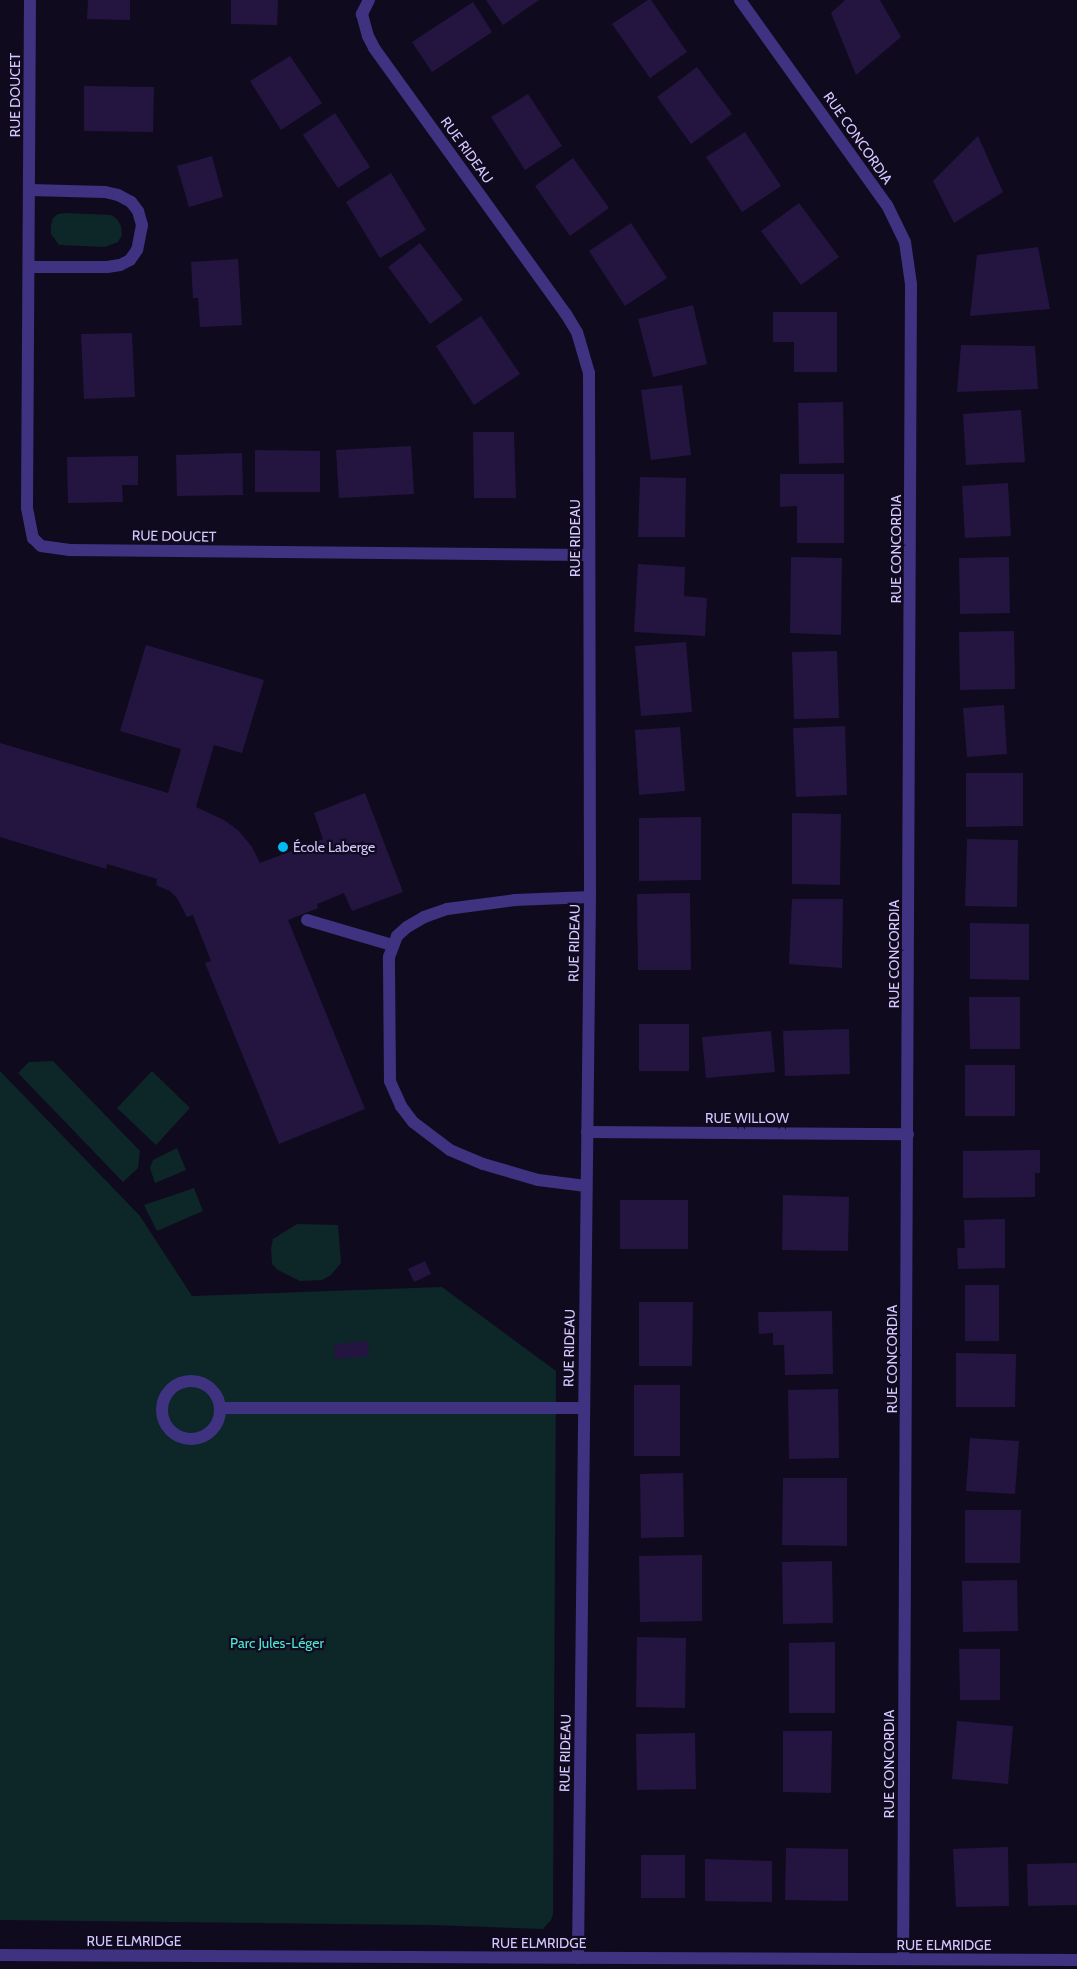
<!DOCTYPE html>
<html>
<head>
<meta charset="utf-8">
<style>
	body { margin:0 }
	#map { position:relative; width:1077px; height:1969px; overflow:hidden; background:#100a1e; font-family:Cabin,sans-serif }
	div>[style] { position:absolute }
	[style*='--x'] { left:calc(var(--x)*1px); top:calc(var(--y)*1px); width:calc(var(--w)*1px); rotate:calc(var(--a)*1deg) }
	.green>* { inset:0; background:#0d2628 }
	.building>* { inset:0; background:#231540 }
	.service>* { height:12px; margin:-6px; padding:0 6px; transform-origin:6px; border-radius:6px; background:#3f3281 }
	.service>.ring { margin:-6px; padding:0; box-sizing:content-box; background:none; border:12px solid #3f3281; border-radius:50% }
	.minor>* { height:12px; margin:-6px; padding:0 6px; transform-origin:6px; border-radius:6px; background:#3f3281 }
	.dots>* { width:14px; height:14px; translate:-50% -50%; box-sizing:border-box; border:2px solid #100a1e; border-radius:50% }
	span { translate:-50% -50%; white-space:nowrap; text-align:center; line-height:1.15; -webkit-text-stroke:4.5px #100a1e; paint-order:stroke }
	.street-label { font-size:14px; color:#d5c8ff }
	.poi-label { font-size:14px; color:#d5c8ff }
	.left { translate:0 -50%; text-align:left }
	.park-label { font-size:14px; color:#4ce7d3 }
</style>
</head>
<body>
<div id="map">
	<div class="green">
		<div style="clip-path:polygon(67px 213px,111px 215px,117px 219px,121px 226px,122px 235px,118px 242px,105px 247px,59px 245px,51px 234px,51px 225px,53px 218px,58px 214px)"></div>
		<div style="clip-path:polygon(53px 1061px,140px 1151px,138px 1168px,123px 1182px,18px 1073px,29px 1062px)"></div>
		<div style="clip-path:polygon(0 1071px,140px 1216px,192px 1296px,442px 1287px,556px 1371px,553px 1914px,551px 1920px,543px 1929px,431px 1925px,0 1920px)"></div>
		<div style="clip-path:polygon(152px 1071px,190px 1108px,156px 1145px,117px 1108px)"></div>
		<div style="clip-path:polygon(177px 1148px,186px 1170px,155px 1183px,150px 1168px,153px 1160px)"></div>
		<div style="clip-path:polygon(194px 1188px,203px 1211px,157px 1231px,144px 1205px)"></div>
		<div style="clip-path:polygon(297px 1224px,338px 1225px,341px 1263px,331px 1275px,322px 1280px,300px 1281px,278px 1270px,272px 1264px,271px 1248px,273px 1239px)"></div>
	</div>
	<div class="building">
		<div style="clip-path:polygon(88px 0,130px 0,130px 20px,87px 19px)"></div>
		<div style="clip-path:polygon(231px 0,278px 0,277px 25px,231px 24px)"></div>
		<div style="clip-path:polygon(486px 0,539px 0,503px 25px)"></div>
		<div style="clip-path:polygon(648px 0,651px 0,687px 52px,650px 78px,612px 24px)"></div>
		<div style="clip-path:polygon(845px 0,880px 0,901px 37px,856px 75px,831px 13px)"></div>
		<div style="clip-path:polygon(473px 2px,492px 32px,432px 72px,412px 42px)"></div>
		<div style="clip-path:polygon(290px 56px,322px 103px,281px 130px,250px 81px)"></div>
		<div style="clip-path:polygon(697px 67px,732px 114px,691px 144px,657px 97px)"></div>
		<div style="clip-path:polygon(84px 86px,154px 87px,153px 132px,84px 131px)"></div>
		<div style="clip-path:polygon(528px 94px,562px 146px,525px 170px,491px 117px)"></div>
		<div style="clip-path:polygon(335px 113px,370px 167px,338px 188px,303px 135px)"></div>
		<div style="clip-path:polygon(745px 132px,781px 186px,742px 212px,706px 157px)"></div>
		<div style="clip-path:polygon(978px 136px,1003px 192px,954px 223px,933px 181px)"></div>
		<div style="clip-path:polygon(212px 156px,223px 197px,189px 207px,177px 166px)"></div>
		<div style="clip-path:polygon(573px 158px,609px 208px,570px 236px,535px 186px)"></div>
		<div style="clip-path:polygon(391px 173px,426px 230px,380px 258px,346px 202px)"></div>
		<div style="clip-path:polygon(799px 203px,839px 257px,801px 285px,761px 231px)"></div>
		<div style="clip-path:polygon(631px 223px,667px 278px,625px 306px,589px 251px)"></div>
		<div style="clip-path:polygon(420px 243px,463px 300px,430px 324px,388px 267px)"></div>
		<div style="clip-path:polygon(1038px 247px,1050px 309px,970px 316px,977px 255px)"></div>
		<div style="clip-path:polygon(238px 259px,242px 325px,200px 327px,198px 298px,193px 298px,191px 262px)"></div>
		<div style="clip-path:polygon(693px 305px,707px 364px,653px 377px,638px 319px)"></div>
		<div style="clip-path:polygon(773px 312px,837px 312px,837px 372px,794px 372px,794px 342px,773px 342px)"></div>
		<div style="clip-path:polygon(481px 316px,520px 374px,474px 405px,436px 346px)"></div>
		<div style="clip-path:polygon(132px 333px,135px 397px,84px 399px,81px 334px)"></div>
		<div style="clip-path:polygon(961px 345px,1035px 346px,1038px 389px,957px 392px)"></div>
		<div style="clip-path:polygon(682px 385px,691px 455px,651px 460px,641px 390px)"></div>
		<div style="clip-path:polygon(843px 402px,844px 463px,799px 464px,798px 403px)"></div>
		<div style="clip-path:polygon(1021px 410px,1025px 462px,966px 465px,963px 414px)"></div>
		<div style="clip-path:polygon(473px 432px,514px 432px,516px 498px,474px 498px)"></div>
		<div style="clip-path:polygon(411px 446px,414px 494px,339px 498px,336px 450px)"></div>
		<div style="clip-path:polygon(255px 450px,320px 451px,320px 492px,255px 492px)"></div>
		<div style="clip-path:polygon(242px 453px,243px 495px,177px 496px,176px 455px)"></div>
		<div style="clip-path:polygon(138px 456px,138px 485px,122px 485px,123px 502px,68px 503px,67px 457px)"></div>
		<div style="clip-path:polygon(780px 474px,844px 474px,844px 543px,797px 543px,797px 506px,780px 507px)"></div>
		<div style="clip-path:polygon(640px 477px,686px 478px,685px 537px,638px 537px)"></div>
		<div style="clip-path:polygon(1008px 483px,1011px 536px,965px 538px,962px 486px)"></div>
		<div style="clip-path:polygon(791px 557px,842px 558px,841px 635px,790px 633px)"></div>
		<div style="clip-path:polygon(1009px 557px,1010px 613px,960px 614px,959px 558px)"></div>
		<div style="clip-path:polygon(638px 564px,685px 567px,684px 596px,707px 598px,705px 636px,634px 632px)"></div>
		<div style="clip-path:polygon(1014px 631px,1015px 689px,960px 690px,959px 632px)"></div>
		<div style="clip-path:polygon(686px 642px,692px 712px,641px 716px,635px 646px)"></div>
		<div style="clip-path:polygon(146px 645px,264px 680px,242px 753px,214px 745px,196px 807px,224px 820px,239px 831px,252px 847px,260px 863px,323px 839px,314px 813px,365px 793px,403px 892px,352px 911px,344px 893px,317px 904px,318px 908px,288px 920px,365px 1109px,279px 1144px,205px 963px,211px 961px,193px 915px,187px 917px,177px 898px,170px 891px,156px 885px,157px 879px,107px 864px,106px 869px,0 837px,0 743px,168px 793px,181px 749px,120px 731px)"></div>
		<div style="clip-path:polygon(837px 651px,839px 718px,794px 719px,792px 652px)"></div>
		<div style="clip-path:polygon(1004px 705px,1007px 754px,967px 757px,963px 708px)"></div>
		<div style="clip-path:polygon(845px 726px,847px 795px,796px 797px,793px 728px)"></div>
		<div style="clip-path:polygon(680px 727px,685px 791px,639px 795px,635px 730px)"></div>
		<div style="clip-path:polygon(966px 773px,1023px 773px,1023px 826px,966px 827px)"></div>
		<div style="clip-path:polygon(792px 813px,841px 814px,840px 885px,792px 884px)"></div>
		<div style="clip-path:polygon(701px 817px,701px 880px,639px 881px,639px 818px)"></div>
		<div style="clip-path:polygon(967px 839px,1018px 840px,1017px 907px,965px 906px)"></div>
		<div style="clip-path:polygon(690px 893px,691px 970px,638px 970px,637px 894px)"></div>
		<div style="clip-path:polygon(792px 899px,843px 899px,842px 968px,789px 964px)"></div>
		<div style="clip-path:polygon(970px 923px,1029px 924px,1029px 980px,970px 979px)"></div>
		<div style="clip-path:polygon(969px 997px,1020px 997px,1020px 1049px,970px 1049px)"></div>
		<div style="clip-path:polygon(639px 1024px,689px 1024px,689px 1071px,639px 1071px)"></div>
		<div style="clip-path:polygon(849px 1029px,850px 1074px,785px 1076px,783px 1031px)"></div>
		<div style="clip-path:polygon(771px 1031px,775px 1072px,706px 1078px,702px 1037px)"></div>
		<div style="clip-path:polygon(965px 1065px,1015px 1065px,1015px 1116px,965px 1116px)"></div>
		<div style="clip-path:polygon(1040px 1150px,1040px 1173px,1035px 1173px,1035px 1197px,963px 1198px,963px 1151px)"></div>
		<div style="clip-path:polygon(783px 1195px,849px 1197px,848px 1251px,782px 1250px)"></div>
		<div style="clip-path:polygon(620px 1200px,688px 1200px,688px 1249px,620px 1249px)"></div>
		<div style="clip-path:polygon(1005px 1219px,1005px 1268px,958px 1269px,957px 1248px,965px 1248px,964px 1220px)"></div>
		<div style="clip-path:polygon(425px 1261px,431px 1274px,414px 1282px,408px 1269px)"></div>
		<div style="clip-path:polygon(965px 1285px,999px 1285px,999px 1341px,965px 1341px)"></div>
		<div style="clip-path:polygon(639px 1302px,693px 1302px,692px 1366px,639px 1366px)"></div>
		<div style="clip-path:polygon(832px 1311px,833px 1374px,785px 1375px,784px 1345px,773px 1345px,773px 1333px,759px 1334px,758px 1312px)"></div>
		<div style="clip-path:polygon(368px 1341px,369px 1356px,335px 1359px,334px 1344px)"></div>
		<div style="clip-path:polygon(956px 1353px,1016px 1354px,1015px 1407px,956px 1407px)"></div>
		<div style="clip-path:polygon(634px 1385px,680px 1385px,680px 1456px,634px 1456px)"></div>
		<div style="clip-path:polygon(838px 1389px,839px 1458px,789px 1459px,788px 1390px)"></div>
		<div style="clip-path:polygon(970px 1438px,1019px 1441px,1015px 1494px,966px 1491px)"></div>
		<div style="clip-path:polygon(683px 1473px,684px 1537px,641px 1538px,640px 1474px)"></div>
		<div style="clip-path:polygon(783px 1478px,847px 1478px,847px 1546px,782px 1545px)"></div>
		<div style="clip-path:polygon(965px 1510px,1021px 1510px,1020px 1563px,965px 1563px)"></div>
		<div style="clip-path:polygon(702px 1555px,702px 1621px,640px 1622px,639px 1556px)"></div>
		<div style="clip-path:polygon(832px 1561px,833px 1623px,783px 1624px,782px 1562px)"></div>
		<div style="clip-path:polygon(1017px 1580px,1018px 1631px,963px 1632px,962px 1581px)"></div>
		<div style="clip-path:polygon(637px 1637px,686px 1638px,685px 1708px,636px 1707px)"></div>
		<div style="clip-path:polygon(835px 1642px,835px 1713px,789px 1713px,789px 1643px)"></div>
		<div style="clip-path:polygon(959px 1649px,1000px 1649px,1000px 1700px,960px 1700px)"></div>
		<div style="clip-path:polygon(957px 1721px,1013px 1726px,1008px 1784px,952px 1779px)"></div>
		<div style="clip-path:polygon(783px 1731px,832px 1731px,831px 1793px,783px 1792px)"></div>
		<div style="clip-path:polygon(695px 1733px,696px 1789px,637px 1790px,636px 1734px)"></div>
		<div style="clip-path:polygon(1008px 1847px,1009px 1906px,956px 1907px,953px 1849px)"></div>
		<div style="clip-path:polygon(786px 1848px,848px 1849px,848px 1901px,785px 1900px)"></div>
		<div style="clip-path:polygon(641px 1855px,685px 1855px,685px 1898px,641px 1898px)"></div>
		<div style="clip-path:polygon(705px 1859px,772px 1861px,772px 1902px,705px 1901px)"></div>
		<div style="clip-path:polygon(1077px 1863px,1077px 1905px,1028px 1906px,1027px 1864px)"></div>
	</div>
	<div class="service">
		<div style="--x:307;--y:920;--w:89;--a:16.4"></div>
		<div style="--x:586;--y:1186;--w:48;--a:-172.9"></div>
		<div style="--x:538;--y:1180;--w:57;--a:-163.8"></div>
		<div style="--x:483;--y:1164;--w:36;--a:-157"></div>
		<div style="--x:450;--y:1150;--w:46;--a:-142.9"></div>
		<div style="--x:413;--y:1122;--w:20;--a:-127"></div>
		<div style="--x:401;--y:1106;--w:27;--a:-114"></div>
		<div style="--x:390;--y:1081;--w:124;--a:-90.5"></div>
		<div style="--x:389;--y:957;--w:22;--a:-69"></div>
		<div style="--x:397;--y:936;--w:13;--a:-42"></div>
		<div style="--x:407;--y:927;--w:20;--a:-30"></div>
		<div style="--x:424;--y:917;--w:24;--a:-19"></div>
		<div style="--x:447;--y:909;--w:69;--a:-7.5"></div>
		<div style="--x:515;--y:900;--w:75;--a:-2.3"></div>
		<div class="ring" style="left:162px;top:1381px;width:46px;height:46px"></div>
		<div style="--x:221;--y:1408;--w:363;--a:0"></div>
	</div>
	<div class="minor">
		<div style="--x:30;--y:0;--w:508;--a:90.34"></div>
		<div style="--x:27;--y:508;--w:31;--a:79"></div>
		<div style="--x:33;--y:538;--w:11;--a:45"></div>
		<div style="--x:41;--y:546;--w:29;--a:8"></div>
		<div style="--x:70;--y:550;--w:519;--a:0.55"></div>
		<div style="--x:369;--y:0;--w:16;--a:117"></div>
		<div style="--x:362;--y:14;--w:23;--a:75"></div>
		<div style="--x:368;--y:36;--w:13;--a:63"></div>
		<div style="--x:374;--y:48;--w:328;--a:54.2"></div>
		<div style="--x:566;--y:314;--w:21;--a:59"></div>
		<div style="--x:577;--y:332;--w:43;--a:73.7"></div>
		<div style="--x:589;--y:373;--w:524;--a:89.89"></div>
		<div style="--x:590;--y:897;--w:1061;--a:90.65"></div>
		<div style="--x:740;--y:0;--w:252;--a:54.4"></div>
		<div style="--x:887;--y:205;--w:41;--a:64.1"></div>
		<div style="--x:905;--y:242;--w:42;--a:81.9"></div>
		<div style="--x:911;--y:284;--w:1675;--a:90.27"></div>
		<div style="--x:30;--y:190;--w:75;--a:1.5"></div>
		<div style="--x:105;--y:192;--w:13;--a:13"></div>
		<div style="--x:118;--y:195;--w:15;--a:28"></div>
		<div style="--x:131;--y:202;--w:11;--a:52"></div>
		<div style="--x:138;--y:211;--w:15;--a:74"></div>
		<div style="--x:142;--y:225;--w:25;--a:101"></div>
		<div style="--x:137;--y:250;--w:12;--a:125"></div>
		<div style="--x:130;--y:260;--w:11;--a:153"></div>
		<div style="--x:120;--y:265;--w:13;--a:171"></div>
		<div style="--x:107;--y:267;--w:77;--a:180"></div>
		<div style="--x:587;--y:1132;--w:321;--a:0.4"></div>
		<div style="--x:0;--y:1955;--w:1077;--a:0.27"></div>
	</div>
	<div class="dots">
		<div style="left:283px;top:847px;background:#00bcf3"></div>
	</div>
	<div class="street-label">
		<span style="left:15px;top:95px;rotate:-90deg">RUE DOUCET</span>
		<span style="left:858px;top:138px;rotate:55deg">RUE CONCORDIA</span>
		<span style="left:467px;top:150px;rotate:54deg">RUE RIDEAU</span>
		<span style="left:174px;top:536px;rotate:1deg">RUE DOUCET</span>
		<span style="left:575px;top:538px;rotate:-90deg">RUE RIDEAU</span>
		<span style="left:896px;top:549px;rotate:-90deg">RUE CONCORDIA</span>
		<span style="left:574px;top:943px;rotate:-89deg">RUE RIDEAU</span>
		<span style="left:894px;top:954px;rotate:-90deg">RUE CONCORDIA</span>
		<span style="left:747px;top:1118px">RUE WILLOW</span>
		<span style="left:569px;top:1348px;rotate:-89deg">RUE RIDEAU</span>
		<span style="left:892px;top:1359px;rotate:-90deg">RUE CONCORDIA</span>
		<span style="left:565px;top:1753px;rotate:-89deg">RUE RIDEAU</span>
		<span style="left:889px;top:1764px;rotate:-90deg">RUE CONCORDIA</span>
		<span style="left:134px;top:1941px">RUE ELMRIDGE</span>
		<span style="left:539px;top:1943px">RUE ELMRIDGE</span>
		<span style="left:944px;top:1945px">RUE ELMRIDGE</span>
	</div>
	<div class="poi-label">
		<span class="left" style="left:293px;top:847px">École Laberge</span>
	</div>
	<div class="park-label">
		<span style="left:277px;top:1643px">Parc Jules-Léger</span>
	</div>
</div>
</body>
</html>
